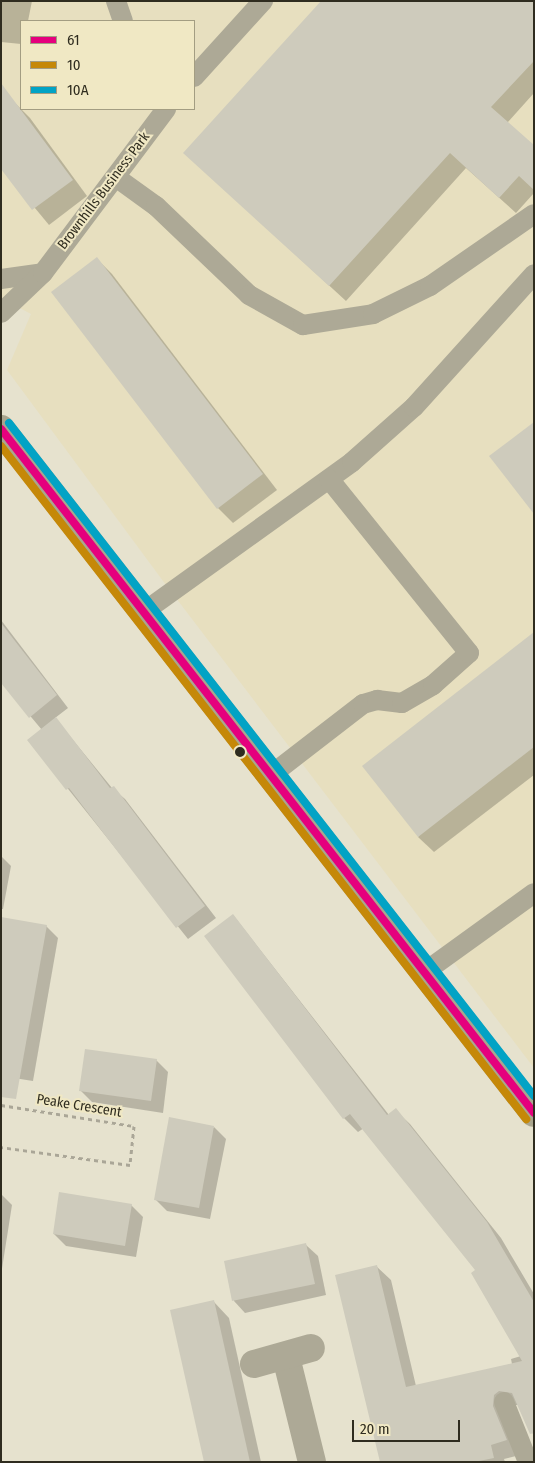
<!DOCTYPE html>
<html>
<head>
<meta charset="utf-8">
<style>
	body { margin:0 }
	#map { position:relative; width:535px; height:1463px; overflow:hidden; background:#e6e2ce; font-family:"Fira Sans Condensed",sans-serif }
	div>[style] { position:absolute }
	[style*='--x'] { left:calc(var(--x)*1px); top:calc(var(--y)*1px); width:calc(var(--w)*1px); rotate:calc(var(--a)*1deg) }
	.built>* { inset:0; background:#e7dfbf }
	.shadow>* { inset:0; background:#0003 }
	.building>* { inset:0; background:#cecbbc }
	.path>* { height:3px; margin-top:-1.5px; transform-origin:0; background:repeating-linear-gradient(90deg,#aaa697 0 4px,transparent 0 8px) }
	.lane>* { height:20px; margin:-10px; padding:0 10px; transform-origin:10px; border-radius:10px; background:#ada996 }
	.street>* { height:28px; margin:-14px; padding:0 14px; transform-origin:14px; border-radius:14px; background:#ada996 }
	.secondary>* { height:28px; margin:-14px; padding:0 14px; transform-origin:14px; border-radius:14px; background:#aaa68e }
	.bus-1>* { height:8px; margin:-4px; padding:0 4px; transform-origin:4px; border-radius:4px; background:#e5007d }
	.bus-2>* { height:8px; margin:-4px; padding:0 4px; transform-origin:4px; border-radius:4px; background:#c58808 }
	.bus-3>* { height:8px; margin:-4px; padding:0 4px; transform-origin:4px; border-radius:4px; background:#02a3c5 }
	.dots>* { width:14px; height:14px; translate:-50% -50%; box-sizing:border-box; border:2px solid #f0e8c4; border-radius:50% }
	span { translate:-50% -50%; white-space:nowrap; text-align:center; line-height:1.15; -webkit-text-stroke:4px #f0e8c4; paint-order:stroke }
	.street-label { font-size:14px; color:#2f2c1f }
	.frame { position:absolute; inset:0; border:2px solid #2f2c1f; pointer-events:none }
	.legend { position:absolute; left:20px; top:20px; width:175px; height:90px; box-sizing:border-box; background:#f0e8c4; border:1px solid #a39d82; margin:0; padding:6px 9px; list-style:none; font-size:15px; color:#2f2c1f }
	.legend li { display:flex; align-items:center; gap:10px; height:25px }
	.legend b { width:25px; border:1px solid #a39d82 }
	.scale { position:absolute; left:352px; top:1420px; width:108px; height:22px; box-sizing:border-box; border:2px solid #2f2c1f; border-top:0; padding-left:6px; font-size:15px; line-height:18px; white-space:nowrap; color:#2f2c1f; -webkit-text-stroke:4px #f0e8c4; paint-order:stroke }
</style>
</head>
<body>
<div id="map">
	<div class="built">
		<div style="clip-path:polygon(evenodd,1px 1px,534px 1px,534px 1068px,163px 581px,7px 370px,31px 314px,1px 298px,1px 1px,21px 21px,194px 21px,194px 109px,21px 109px,21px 21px)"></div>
	</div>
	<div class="shadow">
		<div style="clip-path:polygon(1px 1px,32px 1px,28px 21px,21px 21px,21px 44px,1px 42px)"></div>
		<div style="clip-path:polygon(534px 1px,534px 93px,507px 123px,534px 147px,534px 193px,516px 213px,466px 168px,346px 301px,185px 153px)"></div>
		<div style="clip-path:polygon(14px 102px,30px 118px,87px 196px,49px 225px,1px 167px)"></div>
		<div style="clip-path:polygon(96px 258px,112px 274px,277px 490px,233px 523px,218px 508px)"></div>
		<div style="clip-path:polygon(1px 620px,68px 708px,55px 718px,112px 788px,125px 799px,216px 918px,188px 939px,29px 740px,42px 730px,1px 681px)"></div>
		<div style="clip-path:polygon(534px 634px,534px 775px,434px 852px,418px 837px)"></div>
		<div style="clip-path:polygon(1px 856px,11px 866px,3px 909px,1px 909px)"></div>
		<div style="clip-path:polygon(233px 915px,389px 1115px,395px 1110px,410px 1124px,501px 1238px,534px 1294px,534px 1436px,519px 1405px,515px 1405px,520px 1455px,504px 1459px,505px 1462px,382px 1462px,376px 1266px,391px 1280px,416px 1386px,512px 1364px,511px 1359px,521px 1356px,477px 1270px,364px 1128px,358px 1132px,344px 1118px)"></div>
		<div style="clip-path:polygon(46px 926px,58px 938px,33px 1081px,1px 1076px)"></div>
		<div style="clip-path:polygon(156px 1060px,168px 1072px,163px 1113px,92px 1102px,80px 1090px)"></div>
		<div style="clip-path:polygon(214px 1127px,226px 1139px,210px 1219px,167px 1211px,155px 1199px)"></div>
		<div style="clip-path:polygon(1px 1194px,12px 1205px,1px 1275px)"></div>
		<div style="clip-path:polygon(131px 1205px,143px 1217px,136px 1257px,66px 1246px,54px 1234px)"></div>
		<div style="clip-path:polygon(306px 1245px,318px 1256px,326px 1295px,245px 1313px,234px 1301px,226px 1262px)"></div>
		<div style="clip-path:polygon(214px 1302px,229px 1318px,261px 1462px,206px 1462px)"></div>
	</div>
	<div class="building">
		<div style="clip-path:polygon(321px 1px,534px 1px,534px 61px,491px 107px,534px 145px,534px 190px,519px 176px,499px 198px,450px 153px,329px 286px,183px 153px)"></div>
		<div style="clip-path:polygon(1px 83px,73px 180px,32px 210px,1px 169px)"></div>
		<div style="clip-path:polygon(97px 257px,263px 474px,217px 509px,51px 292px)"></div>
		<div style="clip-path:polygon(534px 422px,534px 514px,489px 456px)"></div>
		<div style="clip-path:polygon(1px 623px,57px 695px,29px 718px,1px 683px)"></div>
		<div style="clip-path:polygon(534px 632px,534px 747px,418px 837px,362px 766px)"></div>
		<div style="clip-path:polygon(56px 717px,110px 788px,114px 786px,205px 906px,176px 928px,69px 788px,66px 790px,27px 740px)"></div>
		<div style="clip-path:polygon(233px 914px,387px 1115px,396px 1108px,487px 1222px,534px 1302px,534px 1433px,530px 1434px,512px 1393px,499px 1391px,494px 1395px,493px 1406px,507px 1440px,491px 1445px,494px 1458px,474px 1462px,380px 1462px,335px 1275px,377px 1265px,406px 1387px,522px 1361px,471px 1273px,475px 1270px,350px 1114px,343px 1119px,204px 936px)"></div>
		<div style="clip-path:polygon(1px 917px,47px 925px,16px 1099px,1px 1097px)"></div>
		<div style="clip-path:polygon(85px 1049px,157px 1059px,151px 1101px,79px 1091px)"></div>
		<div style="clip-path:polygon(169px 1117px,214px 1126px,199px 1208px,154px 1200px)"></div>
		<div style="clip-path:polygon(59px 1192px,132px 1204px,125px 1246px,53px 1234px)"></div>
		<div style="clip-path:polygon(306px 1243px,315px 1284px,232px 1301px,224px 1261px)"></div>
		<div style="clip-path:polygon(214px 1300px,250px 1462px,204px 1462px,170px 1310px)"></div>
	</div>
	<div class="path">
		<div style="--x:1;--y:1105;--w:135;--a:9"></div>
		<div style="--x:134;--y:1126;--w:39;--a:96"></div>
		<div style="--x:130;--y:1165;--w:130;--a:-172.1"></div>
	</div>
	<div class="lane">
		<div style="--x:116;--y:1;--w:21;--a:71"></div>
		<div style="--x:194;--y:77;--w:103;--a:-47.8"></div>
		<div style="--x:117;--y:178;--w:48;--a:35.7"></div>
		<div style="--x:156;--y:206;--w:129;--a:43.7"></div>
		<div style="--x:249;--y:295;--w:62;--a:29.1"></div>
		<div style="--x:303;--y:325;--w:71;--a:-8.9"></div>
		<div style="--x:373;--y:314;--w:64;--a:-26.2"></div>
		<div style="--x:430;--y:286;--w:126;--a:-34.7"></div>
		<div style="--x:1;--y:279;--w:42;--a:-8.1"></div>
		<div style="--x:1;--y:313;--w:58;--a:-43.6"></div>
		<div style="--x:43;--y:273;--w:205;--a:-53.1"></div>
		<div style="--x:145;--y:611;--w:255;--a:-35.7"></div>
		<div style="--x:352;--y:462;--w:83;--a:-41.6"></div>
		<div style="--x:414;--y:407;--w:179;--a:-47.9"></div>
		<div style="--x:271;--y:775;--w:116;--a:-37.7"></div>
		<div style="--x:363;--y:704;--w:15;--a:-16"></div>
		<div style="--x:377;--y:700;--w:25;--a:7"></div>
		<div style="--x:402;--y:703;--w:36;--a:-30"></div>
		<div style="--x:433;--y:685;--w:48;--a:-41.6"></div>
		<div style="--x:469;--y:653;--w:223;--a:-128.8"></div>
		<div style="--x:426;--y:971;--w:133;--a:-35.8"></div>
		<div style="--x:504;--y:1402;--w:65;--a:68.2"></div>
	</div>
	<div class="street">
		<div style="--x:286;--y:1357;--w:108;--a:76.1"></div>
		<div style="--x:254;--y:1364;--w:59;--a:-15.7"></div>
	</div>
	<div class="secondary">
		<div style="--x:1;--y:429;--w:867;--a:52.07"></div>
	</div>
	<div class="bus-1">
		<div style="--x:1;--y:429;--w:867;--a:52.07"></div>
	</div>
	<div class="bus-2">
		<div style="--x:1;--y:446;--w:854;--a:52.04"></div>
	</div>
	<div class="bus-3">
		<div style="--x:9;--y:423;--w:854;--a:52.04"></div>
	</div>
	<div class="dots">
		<div style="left:240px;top:752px;background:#2f2c1f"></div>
	</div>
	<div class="street-label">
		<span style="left:104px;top:191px;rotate:-53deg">Brownhills Business Park</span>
		<span style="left:79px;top:1106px;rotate:9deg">Peake Crescent</span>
	</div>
	<div class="frame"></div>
	<ul class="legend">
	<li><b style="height:6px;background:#e5007d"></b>61</li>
	<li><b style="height:6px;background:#c58808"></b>10</li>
	<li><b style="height:6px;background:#02a3c5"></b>10A</li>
	</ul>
	<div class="scale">20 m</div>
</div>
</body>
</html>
